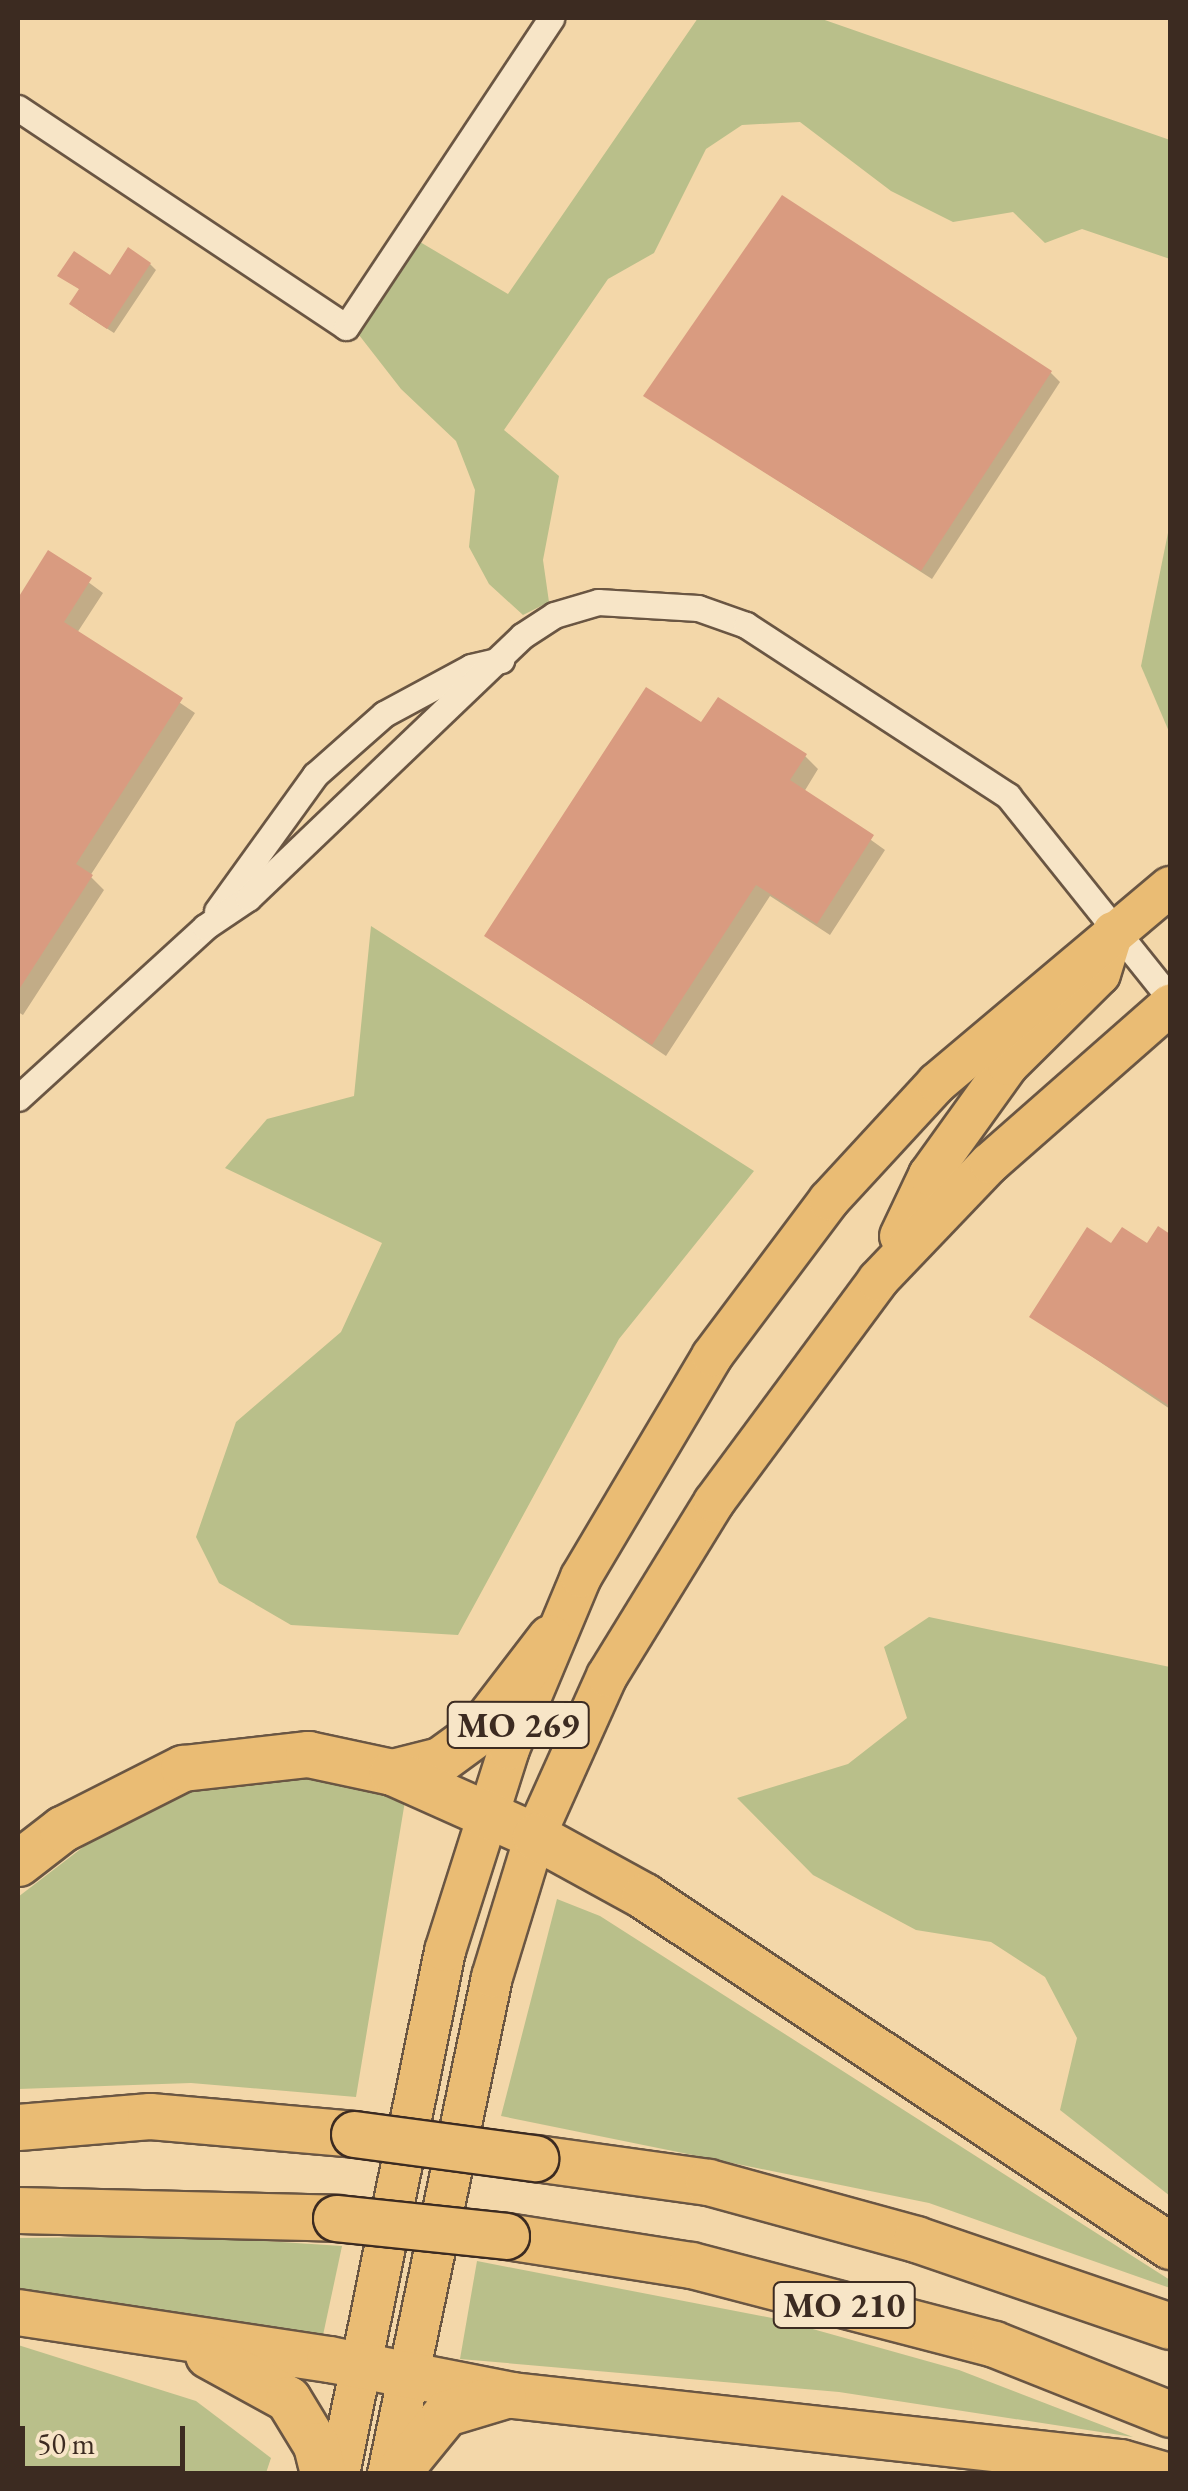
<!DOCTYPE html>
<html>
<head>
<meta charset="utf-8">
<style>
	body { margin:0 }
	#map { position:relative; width:1188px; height:2491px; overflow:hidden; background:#f3d7a9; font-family:"EB Garamond",serif }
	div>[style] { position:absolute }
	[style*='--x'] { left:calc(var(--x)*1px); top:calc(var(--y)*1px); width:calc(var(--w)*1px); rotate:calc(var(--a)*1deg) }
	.green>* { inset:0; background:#b9bf8a }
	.shadow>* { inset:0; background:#0003 }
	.building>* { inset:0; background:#d99b80 }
	.roads { filter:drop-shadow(2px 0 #6a5643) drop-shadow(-2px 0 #6a5643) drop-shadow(0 2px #6a5643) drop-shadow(0 -2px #6a5643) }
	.minor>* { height:25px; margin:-12.5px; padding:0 12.5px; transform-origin:12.5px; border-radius:12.5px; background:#f7e5c7 }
	.primary>* { height:40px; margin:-20px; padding:0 20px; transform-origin:20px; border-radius:20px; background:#eabc74 }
	.motorway>* { height:45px; margin:-22.5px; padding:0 22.5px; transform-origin:22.5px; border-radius:22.5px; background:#eabc74 }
	.bridges { filter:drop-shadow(2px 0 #3c2b21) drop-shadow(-2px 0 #3c2b21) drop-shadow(0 2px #3c2b21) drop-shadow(0 -2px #3c2b21) }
	.motorway-bridge>* { height:45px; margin:-22.5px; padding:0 22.5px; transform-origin:22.5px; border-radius:22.5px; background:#eabc74 }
	span { translate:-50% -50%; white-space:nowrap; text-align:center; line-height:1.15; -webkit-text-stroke:9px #f7e5c7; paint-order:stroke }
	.shield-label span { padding:2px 8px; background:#f7e5c7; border:2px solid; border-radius:8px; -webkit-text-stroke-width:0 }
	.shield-label { font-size:35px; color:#3c2b21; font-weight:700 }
	.frame { position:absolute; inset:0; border:20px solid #3c2b21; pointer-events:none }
	.scale { position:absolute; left:20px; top:2426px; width:165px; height:45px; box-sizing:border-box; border:5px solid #3c2b21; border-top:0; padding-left:12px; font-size:30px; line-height:35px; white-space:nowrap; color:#3c2b21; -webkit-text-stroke:8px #f7e5c7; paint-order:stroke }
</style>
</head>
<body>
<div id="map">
	<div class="green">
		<div style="clip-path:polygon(698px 18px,819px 18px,1170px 140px,1170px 259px,1082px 229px,1045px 243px,1013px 212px,953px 222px,891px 191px,800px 122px,742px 125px,706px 149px,654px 253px,608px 279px,504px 430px,559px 476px,543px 560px,549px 602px,523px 615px,489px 584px,469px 547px,475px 490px,456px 441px,401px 389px,359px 335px,420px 242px,508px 294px)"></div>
		<div style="clip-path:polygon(1170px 523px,1170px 734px,1141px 666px)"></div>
		<div style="clip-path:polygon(371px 926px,754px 1171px,619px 1339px,458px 1635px,291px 1625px,219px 1583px,196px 1537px,236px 1422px,341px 1332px,382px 1243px,225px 1168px,267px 1119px,354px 1096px)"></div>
		<div style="clip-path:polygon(929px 1617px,1170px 1667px,1170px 2196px,1060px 2110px,1077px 2038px,1045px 1977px,991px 1942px,916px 1930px,813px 1875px,737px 1798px,848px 1764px,907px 1718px,884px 1647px)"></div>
		<div style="clip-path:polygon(297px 1778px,406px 1795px,356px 2097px,191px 2083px,18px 2089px,18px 1897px,91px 1841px,202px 1785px)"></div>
		<div style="clip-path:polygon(557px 1899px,600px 1916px,1170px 2280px,1170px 2288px,929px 2203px,501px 2116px)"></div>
		<div style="clip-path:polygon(191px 2236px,342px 2246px,322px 2340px,18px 2288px,18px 2238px)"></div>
		<div style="clip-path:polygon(477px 2261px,777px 2319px,959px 2370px,1133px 2437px,839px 2392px,460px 2359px)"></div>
		<div style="clip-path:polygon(18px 2345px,196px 2401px,271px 2458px,266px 2473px,18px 2473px)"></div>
	</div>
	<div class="shadow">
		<div style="clip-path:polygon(150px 264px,156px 270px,114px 333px,78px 310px,81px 290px,67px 281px,110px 279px)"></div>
		<div style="clip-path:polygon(1050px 372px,1060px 382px,932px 579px,646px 396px)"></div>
		<div style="clip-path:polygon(49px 553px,103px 593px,77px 633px,195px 713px,90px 876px,104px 890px,23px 1015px,18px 1012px,18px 602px)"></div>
		<div style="clip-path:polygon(702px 726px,805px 756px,818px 769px,804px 792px,885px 850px,830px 935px,770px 896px,666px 1056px,488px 936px)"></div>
		<div style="clip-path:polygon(1159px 1230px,1170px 1237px,1170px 1409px,1033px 1317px,1112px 1246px,1148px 1246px)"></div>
	</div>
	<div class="building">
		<div style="clip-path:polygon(782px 195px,1052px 371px,921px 571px,643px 396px)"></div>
		<div style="clip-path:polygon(128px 247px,151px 263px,107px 329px,69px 304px,79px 289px,57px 276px,74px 251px,110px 275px)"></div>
		<div style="clip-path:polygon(48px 550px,92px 578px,64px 622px,183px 698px,76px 864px,93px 875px,18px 991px,18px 598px)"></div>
		<div style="clip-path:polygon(646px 687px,701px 722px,718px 697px,807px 754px,790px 780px,874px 835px,817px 924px,756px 885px,652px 1045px,484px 936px)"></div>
		<div style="clip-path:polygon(1158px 1226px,1170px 1234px,1170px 1406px,1029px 1317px,1087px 1227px,1111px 1243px,1122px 1227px,1147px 1243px)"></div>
	</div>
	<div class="roads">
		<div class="minor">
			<div style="--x:18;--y:108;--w:394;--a:33.7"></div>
			<div style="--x:346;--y:327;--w:371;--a:-56.4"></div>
			<div style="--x:217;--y:911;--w:168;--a:-54.2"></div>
			<div style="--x:315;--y:775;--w:92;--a:-41.5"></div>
			<div style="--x:384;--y:714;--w:99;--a:-28.4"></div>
			<div style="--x:471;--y:667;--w:31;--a:-13"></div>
			<div style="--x:18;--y:1098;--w:253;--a:-42.4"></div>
			<div style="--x:205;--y:927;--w:52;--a:-34"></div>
			<div style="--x:248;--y:898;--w:379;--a:-43.7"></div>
			<div style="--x:522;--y:636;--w:38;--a:-33"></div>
			<div style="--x:554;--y:615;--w:46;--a:-16.5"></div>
			<div style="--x:598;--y:602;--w:100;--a:3.4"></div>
			<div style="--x:698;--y:608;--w:51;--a:19.5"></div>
			<div style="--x:746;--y:625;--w:313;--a:33.1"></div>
			<div style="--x:1008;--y:796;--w:259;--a:51.3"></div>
		</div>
		<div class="primary">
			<div style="--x:900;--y:1236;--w:68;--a:-64.6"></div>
			<div style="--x:929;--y:1175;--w:135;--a:-54.3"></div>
			<div style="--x:1008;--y:1065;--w:129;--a:-44.7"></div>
			<div style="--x:1100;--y:974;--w:44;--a:-72.8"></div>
			<div style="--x:339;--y:2474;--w:534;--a:-78.54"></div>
			<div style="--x:445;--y:1951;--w:212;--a:-72.4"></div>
			<div style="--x:509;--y:1749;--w:186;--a:-67.3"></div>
			<div style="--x:581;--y:1577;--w:257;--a:-59.3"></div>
			<div style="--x:712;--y:1356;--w:195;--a:-53.1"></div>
			<div style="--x:829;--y:1200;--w:159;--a:-47.3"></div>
			<div style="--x:937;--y:1083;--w:304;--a:-40.1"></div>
			<div style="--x:388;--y:2474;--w:508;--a:-78.18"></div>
			<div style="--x:492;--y:1977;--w:147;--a:-73"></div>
			<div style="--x:535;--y:1836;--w:175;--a:-65.8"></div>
			<div style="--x:607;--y:1676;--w:204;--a:-58.4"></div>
			<div style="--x:714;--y:1502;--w:276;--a:-53.5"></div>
			<div style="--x:878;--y:1280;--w:162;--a:-46.3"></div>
			<div style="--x:990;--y:1163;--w:240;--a:-41.3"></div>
		</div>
		<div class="motorway">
			<div style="--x:392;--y:1772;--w:49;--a:-14"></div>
			<div style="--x:440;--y:1760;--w:46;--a:-36.1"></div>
			<div style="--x:477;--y:1733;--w:120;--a:-52.5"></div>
			<div style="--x:18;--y:1863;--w:56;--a:-37.7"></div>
			<div style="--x:62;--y:1829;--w:136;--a:-26.8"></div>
			<div style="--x:183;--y:1768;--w:126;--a:-6.4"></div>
			<div style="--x:308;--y:1754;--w:86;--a:12.1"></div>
			<div style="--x:392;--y:1772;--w:157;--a:24.1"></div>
			<div style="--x:535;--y:1836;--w:124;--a:28.8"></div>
			<div style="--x:644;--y:1896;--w:632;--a:33.64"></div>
			<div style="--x:18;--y:2127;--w:132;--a:-4.8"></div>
			<div style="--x:150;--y:2116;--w:205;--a:5"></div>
			<div style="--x:535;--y:2158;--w:175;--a:7.9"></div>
			<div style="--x:708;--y:2182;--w:216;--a:15.3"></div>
			<div style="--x:916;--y:2239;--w:268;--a:18.9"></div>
			<div style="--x:18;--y:2210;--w:318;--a:1.4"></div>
			<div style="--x:506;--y:2236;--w:187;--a:8.9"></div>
			<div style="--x:691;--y:2265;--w:313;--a:14.6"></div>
			<div style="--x:994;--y:2344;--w:189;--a:21.7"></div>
			<div style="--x:18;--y:2312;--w:315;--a:8.6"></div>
			<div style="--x:329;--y:2359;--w:187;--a:11.1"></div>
			<div style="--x:512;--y:2395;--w:612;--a:6.29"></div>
			<div style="--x:1120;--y:2462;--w:44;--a:15.9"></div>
			<div style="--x:208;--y:2355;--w:91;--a:28.8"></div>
			<div style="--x:288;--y:2399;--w:54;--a:58.7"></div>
			<div style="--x:316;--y:2445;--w:30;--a:76"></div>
			<div style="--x:396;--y:2474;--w:79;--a:-50.7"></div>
			<div style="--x:446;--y:2413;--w:59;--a:-16.9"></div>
		</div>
	</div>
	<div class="bridges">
		<div class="motorway-bridge">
			<div style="--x:354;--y:2134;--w:183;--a:7.6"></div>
			<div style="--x:336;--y:2218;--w:171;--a:6"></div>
		</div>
	</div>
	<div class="shield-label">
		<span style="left:518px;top:1725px">MO 269</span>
		<span style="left:844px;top:2305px">MO 210</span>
	</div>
	<div class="frame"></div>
	<div class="scale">50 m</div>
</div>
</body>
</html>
